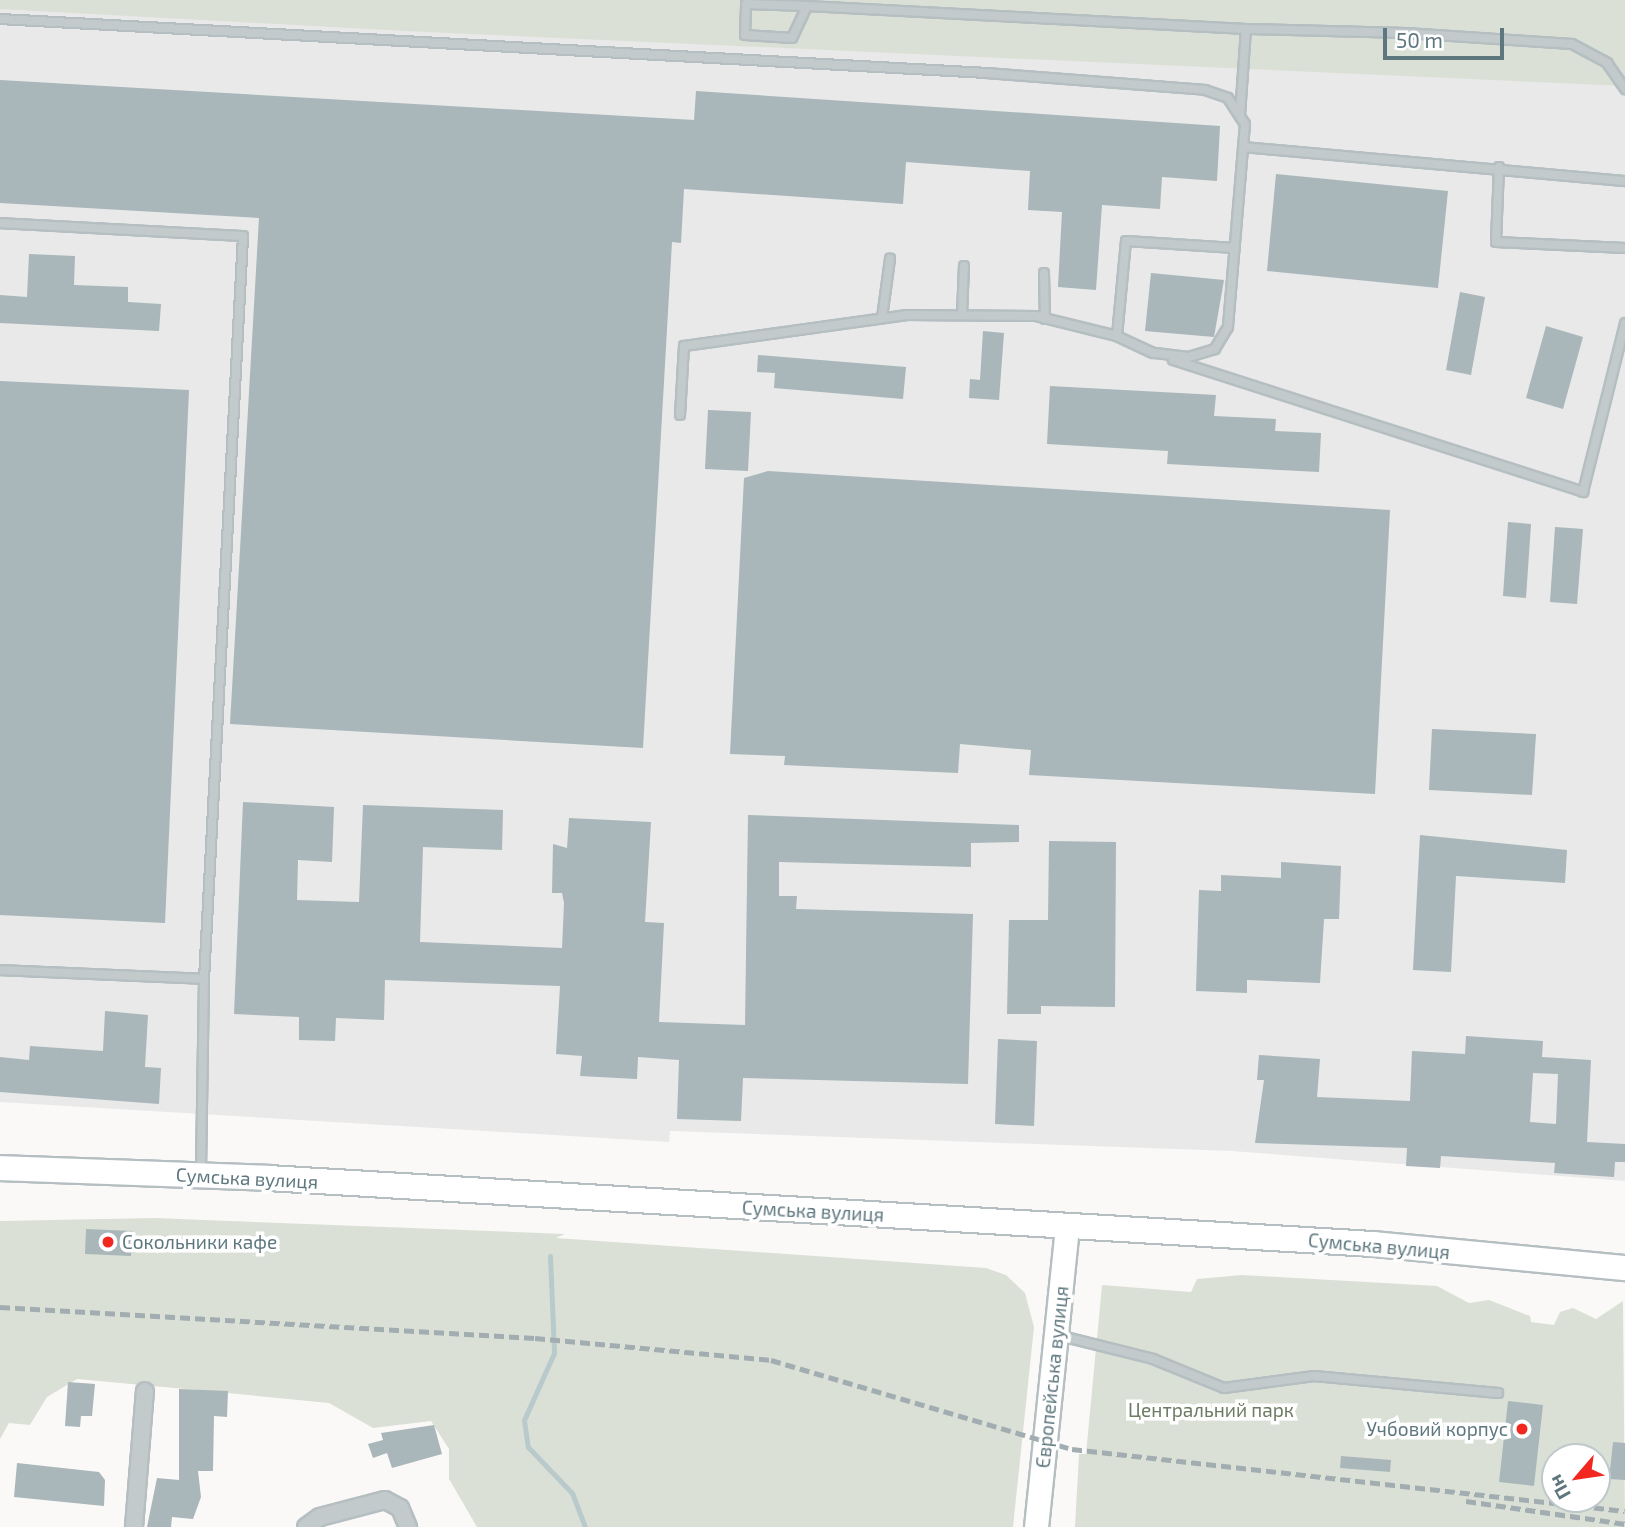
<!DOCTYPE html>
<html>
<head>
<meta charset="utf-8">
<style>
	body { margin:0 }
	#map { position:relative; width:1625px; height:1527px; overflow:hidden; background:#faf9f7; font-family:"Exo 2",sans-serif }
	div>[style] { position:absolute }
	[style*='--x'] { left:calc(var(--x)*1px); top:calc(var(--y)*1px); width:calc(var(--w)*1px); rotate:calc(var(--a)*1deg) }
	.built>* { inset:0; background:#e8e9e8 }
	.green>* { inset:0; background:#dbe0d6 }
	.stream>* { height:5px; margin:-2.5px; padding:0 2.5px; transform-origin:2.5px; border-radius:2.5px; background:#b8cacb }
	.building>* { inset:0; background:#a9b6ba }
	.roads { filter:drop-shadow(2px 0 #b5bec1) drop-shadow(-2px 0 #b5bec1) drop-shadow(0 2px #b5bec1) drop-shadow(0 -2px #b5bec1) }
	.service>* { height:8px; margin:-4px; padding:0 4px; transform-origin:4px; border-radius:4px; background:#c2cacc }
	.minor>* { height:16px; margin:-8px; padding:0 8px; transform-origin:8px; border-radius:8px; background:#c2cacc }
	.secondary>* { height:23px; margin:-11.5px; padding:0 11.5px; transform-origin:11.5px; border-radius:11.5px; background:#fff }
	.primary>* { height:24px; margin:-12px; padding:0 12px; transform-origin:12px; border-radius:12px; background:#fff }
	.rail>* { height:5px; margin-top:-2.5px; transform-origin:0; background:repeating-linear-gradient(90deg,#a1adb1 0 10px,transparent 0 15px) }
	.dots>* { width:19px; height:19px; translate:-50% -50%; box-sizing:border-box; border:4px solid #fff; border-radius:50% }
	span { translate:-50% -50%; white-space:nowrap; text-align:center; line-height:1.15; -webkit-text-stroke:7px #fff; paint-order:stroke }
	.street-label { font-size:19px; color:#5e777f }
	.poi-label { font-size:19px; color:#5e777f }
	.left { translate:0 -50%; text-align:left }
	.right { translate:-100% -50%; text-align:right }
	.park-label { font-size:19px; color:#6c7b62 }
	.north { position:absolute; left:1541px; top:1443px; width:70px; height:70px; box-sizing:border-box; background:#fff; border:2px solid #bfc9cc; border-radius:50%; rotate:241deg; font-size:19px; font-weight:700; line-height:28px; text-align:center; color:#5e777f }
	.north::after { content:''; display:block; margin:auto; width:24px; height:32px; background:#f22720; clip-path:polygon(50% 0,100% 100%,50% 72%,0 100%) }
	.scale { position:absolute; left:1383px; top:28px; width:121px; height:32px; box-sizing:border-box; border:4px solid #5e777f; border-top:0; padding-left:9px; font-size:21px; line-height:24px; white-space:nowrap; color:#5e777f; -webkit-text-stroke:5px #fff; paint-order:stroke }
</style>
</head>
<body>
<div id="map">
	<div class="built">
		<div style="clip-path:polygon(0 0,1419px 0,1625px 10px,1625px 1181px,1232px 1151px,670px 1131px,669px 1142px,0 1102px)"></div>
	</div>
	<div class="green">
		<div style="clip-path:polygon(0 0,1625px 0,1625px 86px,405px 31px,0 9px)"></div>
		<div style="clip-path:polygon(154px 1218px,565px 1234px,556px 1238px,986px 1268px,1006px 1275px,1025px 1293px,1034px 1327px,1013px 1527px,477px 1527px,449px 1479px,449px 1449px,431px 1421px,373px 1428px,329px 1403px,196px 1390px,77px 1379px,47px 1397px,30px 1425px,9px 1423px,0 1439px,0 1221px)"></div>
		<div style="clip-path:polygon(evenodd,1242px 1275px,1437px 1286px,1469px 1303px,1489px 1300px,1530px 1316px,1531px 1322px,1554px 1325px,1560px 1312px,1573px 1308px,1596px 1319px,1623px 1301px,1625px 1527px,1075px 1527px,1079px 1454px,1086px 1454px,1102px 1285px,1191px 1292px,1197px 1279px,1242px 1275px,1555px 1457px,1597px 1457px,1597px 1499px,1555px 1499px,1555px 1457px)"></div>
	</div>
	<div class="stream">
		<div style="--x:550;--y:1256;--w:97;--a:87.6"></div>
		<div style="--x:554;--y:1353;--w:73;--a:114.1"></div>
		<div style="--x:524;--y:1420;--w:27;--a:82"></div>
		<div style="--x:528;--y:1447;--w:64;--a:46.3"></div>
		<div style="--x:572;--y:1493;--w:36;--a:69"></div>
	</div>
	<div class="building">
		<div style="clip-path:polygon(0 80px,694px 120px,696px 91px,1220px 126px,1217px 181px,1162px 177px,1160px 209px,1102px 205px,1096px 290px,1058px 287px,1062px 212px,1028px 210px,1030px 171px,906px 162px,903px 204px,684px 189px,681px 243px,672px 242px,643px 748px,230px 724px,259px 218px,0 203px)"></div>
		<div style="clip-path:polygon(1276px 174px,1448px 191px,1438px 288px,1267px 271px)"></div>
		<div style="clip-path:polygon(29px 254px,75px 256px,74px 285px,128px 287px,128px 302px,161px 304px,159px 331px,0 323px,0 295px,27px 297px)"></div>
		<div style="clip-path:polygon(1151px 273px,1224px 280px,1214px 337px,1145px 331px)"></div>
		<div style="clip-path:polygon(1460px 292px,1485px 297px,1471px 375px,1446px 370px)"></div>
		<div style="clip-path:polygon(1546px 326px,1583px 337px,1563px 409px,1526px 398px)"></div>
		<div style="clip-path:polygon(983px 331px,1004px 333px,999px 400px,969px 398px,970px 379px,980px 380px)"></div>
		<div style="clip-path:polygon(758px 355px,906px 367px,903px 399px,774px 388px,775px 373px,757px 372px)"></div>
		<div style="clip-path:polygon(0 381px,189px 390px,165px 923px,0 915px)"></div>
		<div style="clip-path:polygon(1050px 386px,1216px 395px,1214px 416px,1276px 419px,1275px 431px,1321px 433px,1319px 472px,1167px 464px,1168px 451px,1047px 444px)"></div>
		<div style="clip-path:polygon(708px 410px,751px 412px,748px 471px,705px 469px)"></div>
		<div style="clip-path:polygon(768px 471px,1390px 510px,1375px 794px,1029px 775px,1031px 750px,960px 744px,958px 773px,784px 765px,785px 756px,730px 754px,744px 478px)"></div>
		<div style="clip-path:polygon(1508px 522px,1531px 524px,1526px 598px,1503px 596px)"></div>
		<div style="clip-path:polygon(1555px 527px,1583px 529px,1577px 604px,1550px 602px)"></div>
		<div style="clip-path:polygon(1432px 729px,1536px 734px,1532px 795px,1429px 790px)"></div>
		<div style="clip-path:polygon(243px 802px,334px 807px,332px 862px,298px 860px,297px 900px,359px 902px,363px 805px,503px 810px,502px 850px,423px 847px,420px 942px,562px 948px,564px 903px,562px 893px,552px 893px,553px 844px,567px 848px,569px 818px,651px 822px,645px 922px,664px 923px,659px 1022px,745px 1025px,748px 815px,1019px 825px,1019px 842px,971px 843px,971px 867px,779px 862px,779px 896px,797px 896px,796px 909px,973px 914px,968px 1084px,743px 1078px,741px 1121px,677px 1119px,679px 1060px,638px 1057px,637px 1079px,580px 1076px,582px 1056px,556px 1054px,560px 986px,385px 980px,384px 1020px,336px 1018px,335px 1041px,299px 1040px,299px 1017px,234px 1014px)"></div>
		<div style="clip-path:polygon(1420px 835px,1567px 850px,1565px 883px,1456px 876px,1451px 972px,1413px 970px)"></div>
		<div style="clip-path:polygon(1049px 841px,1116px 842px,1115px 1007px,1041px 1006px,1041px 1014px,1007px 1014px,1009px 920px,1048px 920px)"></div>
		<div style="clip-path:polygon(1281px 862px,1341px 866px,1339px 919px,1324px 919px,1320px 983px,1247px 980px,1247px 993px,1196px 991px,1199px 890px,1221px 891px,1221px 875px,1281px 878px)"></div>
		<div style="clip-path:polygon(105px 1011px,148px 1015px,145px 1067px,161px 1068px,159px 1104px,0 1092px,0 1057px,29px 1060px,30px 1046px,103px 1051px)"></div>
		<div style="clip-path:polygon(evenodd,1466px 1036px,1543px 1041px,1542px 1057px,1591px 1060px,1587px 1142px,1625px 1144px,1625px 1162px,1615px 1162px,1614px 1177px,1554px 1173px,1555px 1163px,1441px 1156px,1440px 1168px,1406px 1166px,1407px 1148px,1255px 1143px,1264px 1080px,1257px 1080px,1259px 1055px,1320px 1059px,1317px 1097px,1410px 1101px,1412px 1051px,1465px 1054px,1466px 1036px,1533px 1073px,1558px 1074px,1556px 1124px,1530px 1122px,1533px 1073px)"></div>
		<div style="clip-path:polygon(998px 1039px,1037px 1041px,1034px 1126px,995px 1124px)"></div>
		<div style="clip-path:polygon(86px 1229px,132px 1231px,131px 1256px,85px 1254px)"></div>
		<div style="clip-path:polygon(68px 1382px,95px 1384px,92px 1416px,81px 1416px,80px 1427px,65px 1426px)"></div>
		<div style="clip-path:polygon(179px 1389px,228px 1391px,227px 1417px,214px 1416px,213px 1471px,198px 1471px,201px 1497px,193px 1519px,172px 1517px,171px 1527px,147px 1527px,157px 1478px,179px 1480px)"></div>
		<div style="clip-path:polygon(1508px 1401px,1543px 1405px,1534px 1486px,1499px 1482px)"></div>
		<div style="clip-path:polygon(434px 1425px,442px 1454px,392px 1468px,387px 1453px,373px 1458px,368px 1444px,383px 1440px,381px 1433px)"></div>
		<div style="clip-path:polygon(1613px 1442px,1625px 1443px,1625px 1480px,1609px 1479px)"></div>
		<div style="clip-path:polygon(1341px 1456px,1391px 1460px,1390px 1472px,1340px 1468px)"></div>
		<div style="clip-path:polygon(17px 1463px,99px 1472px,105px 1480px,104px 1506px,14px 1497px)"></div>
	</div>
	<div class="roads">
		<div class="service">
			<div style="--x:807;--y:6;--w:35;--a:115"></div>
			<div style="--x:792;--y:38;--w:47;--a:-176.3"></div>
			<div style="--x:745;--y:35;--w:31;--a:-88"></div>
			<div style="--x:746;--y:4;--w:61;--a:1.9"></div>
			<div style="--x:807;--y:6;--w:440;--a:3"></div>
			<div style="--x:1246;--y:29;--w:160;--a:1.4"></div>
			<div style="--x:1406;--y:33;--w:166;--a:3.8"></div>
			<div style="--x:1572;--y:44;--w:40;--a:28"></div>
			<div style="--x:1607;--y:63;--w:32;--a:55"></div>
			<div style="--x:0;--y:19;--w:987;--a:3.13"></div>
			<div style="--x:986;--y:73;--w:220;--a:4.4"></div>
			<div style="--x:1205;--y:90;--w:24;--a:19"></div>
			<div style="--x:1228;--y:98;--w:31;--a:57"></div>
			<div style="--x:1245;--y:124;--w:204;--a:94.8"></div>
			<div style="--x:1228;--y:327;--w:26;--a:121"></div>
			<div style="--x:1215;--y:349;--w:28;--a:163"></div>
			<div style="--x:1188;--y:357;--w:35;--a:-173"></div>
			<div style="--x:1153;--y:353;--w:40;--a:-155"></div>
			<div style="--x:1117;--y:336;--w:83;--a:-166.1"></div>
			<div style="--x:1036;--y:316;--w:129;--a:-179.6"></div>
			<div style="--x:907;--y:315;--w:225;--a:172.1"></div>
			<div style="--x:684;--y:346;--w:69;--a:93.3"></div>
			<div style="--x:1240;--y:115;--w:86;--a:-86"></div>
			<div style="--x:1244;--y:147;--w:383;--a:5.1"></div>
			<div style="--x:1499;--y:167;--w:75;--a:92.3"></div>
			<div style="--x:1496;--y:242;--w:129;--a:2.7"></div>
			<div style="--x:0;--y:223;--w:243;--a:3.1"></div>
			<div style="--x:243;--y:236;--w:744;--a:93"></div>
			<div style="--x:1044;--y:273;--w:46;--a:88.8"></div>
			<div style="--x:962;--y:315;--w:49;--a:-87.7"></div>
			<div style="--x:882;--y:318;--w:60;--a:-82.3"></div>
			<div style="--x:1117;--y:336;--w:95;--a:-84.6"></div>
			<div style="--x:1126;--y:241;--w:109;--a:3.7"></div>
			<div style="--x:1173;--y:360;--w:431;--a:17.8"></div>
			<div style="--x:1583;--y:492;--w:174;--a:-76"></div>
			<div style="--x:0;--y:970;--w:204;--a:2.5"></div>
			<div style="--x:204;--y:979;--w:195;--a:90.9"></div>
			<div style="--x:1057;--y:1335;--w:99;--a:14"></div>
			<div style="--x:1153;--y:1359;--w:77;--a:22.2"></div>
			<div style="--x:1224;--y:1388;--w:91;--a:-7.6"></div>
			<div style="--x:1314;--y:1376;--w:185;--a:5.3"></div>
		</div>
		<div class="minor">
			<div style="--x:134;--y:1527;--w:136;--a:-85.4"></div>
			<div style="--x:306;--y:1527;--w:17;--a:-36"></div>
			<div style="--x:320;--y:1517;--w:67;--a:-14.7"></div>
			<div style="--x:385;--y:1500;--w:17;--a:28"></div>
			<div style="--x:400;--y:1508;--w:21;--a:67"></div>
		</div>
		<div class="secondary">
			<div style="--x:1036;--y:1527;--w:303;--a:-84.1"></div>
		</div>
		<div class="primary">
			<div style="--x:0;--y:1168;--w:268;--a:2.1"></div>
			<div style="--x:268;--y:1178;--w:1108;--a:3.42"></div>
			<div style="--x:1374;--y:1244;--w:252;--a:5.5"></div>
		</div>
	</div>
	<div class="rail">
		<div style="--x:0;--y:1307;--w:536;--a:3.32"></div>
		<div style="--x:535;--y:1338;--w:237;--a:5.3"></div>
		<div style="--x:771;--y:1360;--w:314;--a:16.5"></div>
		<div style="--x:1072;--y:1449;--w:556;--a:6.4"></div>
		<div style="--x:1466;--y:1501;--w:161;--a:8.2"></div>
	</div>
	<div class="dots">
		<div style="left:108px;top:1242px;background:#f22720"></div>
		<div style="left:1522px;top:1429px;background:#f22720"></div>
	</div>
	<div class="street-label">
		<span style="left:247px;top:1178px;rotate:3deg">Сумська вулиця</span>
		<span style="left:813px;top:1211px;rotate:3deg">Сумська вулиця</span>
		<span style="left:1379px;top:1246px;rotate:5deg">Сумська вулиця</span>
		<span style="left:1052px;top:1377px;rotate:-84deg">Європейська вулиця</span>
	</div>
	<div class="poi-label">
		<span class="left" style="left:122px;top:1242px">Сокольники кафе</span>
		<span class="right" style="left:1508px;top:1429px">Учбовий корпус</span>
	</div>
	<div class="park-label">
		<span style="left:1211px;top:1410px">Центральний парк</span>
	</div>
	<div class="north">Пн</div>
	<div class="scale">50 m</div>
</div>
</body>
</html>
